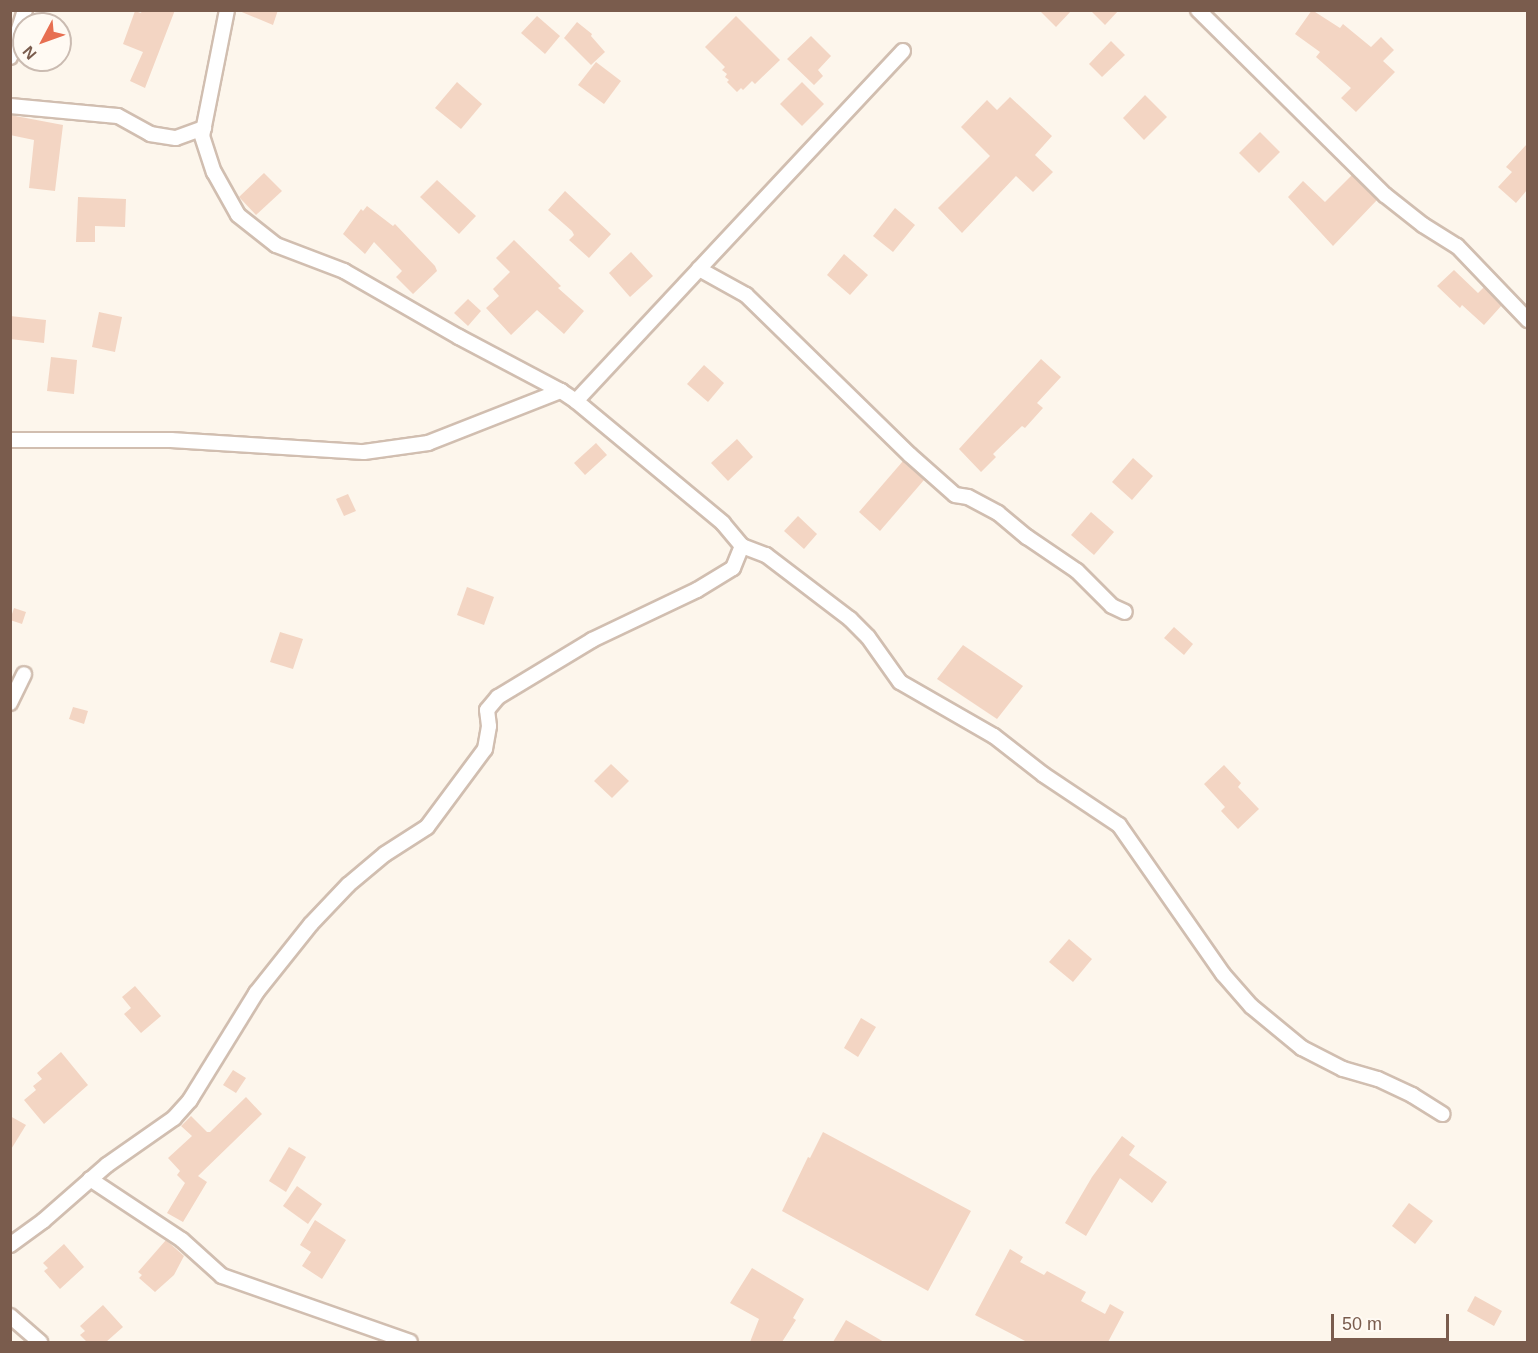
<!DOCTYPE html>
<html>
<head>
<meta charset="utf-8">
<style>
	body { margin:0 }
	#map { position:relative; width:1538px; height:1353px; overflow:hidden; background:#fdf6ec; font-family:Arial,sans-serif }
	div>[style] { position:absolute }
	[style*='--x'] { left:calc(var(--x)*1px); top:calc(var(--y)*1px); width:calc(var(--w)*1px); rotate:calc(var(--a)*1deg) }
	.building>* { inset:0; background:#f3d5c3 }
	.roads { filter:drop-shadow(2px 0 #d1beb0) drop-shadow(-2px 0 #d1beb0) drop-shadow(0 2px #d1beb0) drop-shadow(0 -2px #d1beb0) }
	.street>* { height:14px; margin:-7px; padding:0 7px; transform-origin:7px; border-radius:7px; background:#fff }
	span { translate:-50% -50%; white-space:nowrap; text-align:center; line-height:1.15; -webkit-text-stroke:4.5px #fffaf3; paint-order:stroke }
	.frame { position:absolute; inset:0; border:12px solid #7a5c4d; pointer-events:none }
	.north { position:absolute; left:12px; top:12px; width:60px; height:60px; box-sizing:border-box; background:#fffaf3; border:2px solid #cabbb1; border-radius:50%; rotate:229deg; font-size:16px; font-weight:700; line-height:24px; text-align:center; color:#7a5c4d }
	.north::after { content:''; display:block; margin:auto; width:21px; height:27px; background:#e76f51; clip-path:polygon(50% 0,100% 100%,50% 72%,0 100%) }
	.scale { position:absolute; left:1331px; top:1314px; width:118px; height:27px; box-sizing:border-box; border:3px solid #7a5c4d; border-top:0; padding-left:8px; font-size:18px; line-height:21px; white-space:nowrap; color:#7a5c4d; -webkit-text-stroke:4px #fffaf3; paint-order:stroke }
</style>
</head>
<body>
<div id="map">
	<div class="building">
		<div style="clip-path:polygon(142px 10px,175px 10px,145px 88px,130px 81px,143px 52px,123px 44px,135px 11px,141px 13px)"></div>
		<div style="clip-path:polygon(237px 10px,278px 10px,273px 25px)"></div>
		<div style="clip-path:polygon(1039px 10px,1072px 10px,1056px 27px)"></div>
		<div style="clip-path:polygon(1090px 10px,1119px 10px,1105px 25px)"></div>
		<div style="clip-path:polygon(1312px 10px,1340px 28px,1343px 24px,1371px 47px,1381px 37px,1394px 50px,1383px 61px,1395px 72px,1356px 112px,1341px 98px,1351px 88px,1316px 57px,1320px 52px,1295px 34px)"></div>
		<div style="clip-path:polygon(537px 16px,560px 36px,545px 54px,521px 33px)"></div>
		<div style="clip-path:polygon(736px 16px,780px 60px,755px 84px,752px 81px,743px 90px,741px 88px,737px 92px,727px 82px,729px 80px,725px 77px,727px 74px,722px 70px,725px 67px,705px 47px)"></div>
		<div style="clip-path:polygon(577px 22px,592px 34px,591px 36px,605px 52px,591px 65px,564px 38px)"></div>
		<div style="clip-path:polygon(811px 36px,831px 56px,818px 70px,823px 76px,814px 85px,787px 59px)"></div>
		<div style="clip-path:polygon(1111px 41px,1125px 55px,1102px 77px,1089px 64px)"></div>
		<div style="clip-path:polygon(596px 62px,621px 81px,604px 104px,578px 85px)"></div>
		<div style="clip-path:polygon(457px 82px,482px 104px,461px 129px,435px 108px)"></div>
		<div style="clip-path:polygon(802px 82px,824px 104px,802px 126px,780px 104px)"></div>
		<div style="clip-path:polygon(1145px 95px,1167px 117px,1144px 140px,1123px 118px)"></div>
		<div style="clip-path:polygon(1010px 97px,1052px 136px,1035px 155px,1053px 172px,1033px 192px,1016px 176px,962px 233px,938px 208px,990px 156px,961px 127px,987px 100px,997px 110px)"></div>
		<div style="clip-path:polygon(10px 115px,63px 125px,55px 191px,29px 188px,34px 140px,10px 135px)"></div>
		<div style="clip-path:polygon(1260px 132px,1280px 152px,1259px 173px,1239px 153px)"></div>
		<div style="clip-path:polygon(1527px 144px,1527px 190px,1516px 203px,1498px 187px,1512px 172px,1506px 167px)"></div>
		<div style="clip-path:polygon(264px 173px,282px 191px,256px 215px,239px 197px)"></div>
		<div style="clip-path:polygon(1352px 175px,1377px 200px,1333px 246px,1288px 197px,1303px 181px,1325px 202px)"></div>
		<div style="clip-path:polygon(437px 180px,476px 216px,459px 234px,420px 197px)"></div>
		<div style="clip-path:polygon(565px 191px,611px 234px,589px 258px,569px 240px,574px 235px,572px 231px,548px 210px)"></div>
		<div style="clip-path:polygon(78px 197px,126px 199px,125px 227px,95px 226px,95px 242px,76px 242px)"></div>
		<div style="clip-path:polygon(367px 206px,393px 226px,395px 224px,435px 266px,437px 271px,413px 294px,396px 277px,402px 271px,374px 242px,365px 254px,343px 234px,361px 209px,363px 211px)"></div>
		<div style="clip-path:polygon(895px 208px,915px 225px,893px 252px,873px 236px)"></div>
		<div style="clip-path:polygon(514px 240px,561px 286px,558px 288px,584px 311px,564px 334px,537px 310px,511px 335px,486px 308px,499px 296px,493px 289px,510px 272px,496px 258px)"></div>
		<div style="clip-path:polygon(631px 252px,653px 276px,630px 297px,609px 273px)"></div>
		<div style="clip-path:polygon(844px 254px,868px 275px,850px 295px,827px 275px)"></div>
		<div style="clip-path:polygon(1454px 270px,1478px 293px,1484px 287px,1502px 305px,1484px 325px,1462px 305px,1460px 308px,1437px 286px)"></div>
		<div style="clip-path:polygon(468px 299px,481px 311px,468px 326px,454px 313px)"></div>
		<div style="clip-path:polygon(99px 312px,122px 317px,115px 352px,92px 347px)"></div>
		<div style="clip-path:polygon(10px 316px,46px 320px,44px 343px,10px 339px)"></div>
		<div style="clip-path:polygon(51px 357px,77px 360px,74px 394px,47px 391px)"></div>
		<div style="clip-path:polygon(1041px 359px,1061px 377px,1037px 403px,1043px 408px,1025px 428px,1022px 426px,993px 454px,996px 457px,981px 472px,959px 449px)"></div>
		<div style="clip-path:polygon(704px 365px,724px 383px,708px 402px,687px 384px)"></div>
		<div style="clip-path:polygon(737px 439px,753px 457px,728px 481px,711px 463px)"></div>
		<div style="clip-path:polygon(596px 443px,607px 455px,585px 475px,574px 463px)"></div>
		<div style="clip-path:polygon(1133px 458px,1153px 476px,1132px 500px,1112px 482px)"></div>
		<div style="clip-path:polygon(903px 461px,924px 480px,880px 531px,859px 512px)"></div>
		<div style="clip-path:polygon(348px 494px,356px 511px,344px 516px,336px 499px)"></div>
		<div style="clip-path:polygon(1091px 512px,1114px 532px,1094px 555px,1071px 535px)"></div>
		<div style="clip-path:polygon(798px 516px,817px 534px,804px 549px,784px 531px)"></div>
		<div style="clip-path:polygon(467px 587px,494px 597px,484px 625px,457px 615px)"></div>
		<div style="clip-path:polygon(14px 608px,26px 612px,22px 624px,10px 620px)"></div>
		<div style="clip-path:polygon(1174px 627px,1193px 644px,1184px 655px,1164px 638px)"></div>
		<div style="clip-path:polygon(280px 632px,303px 639px,293px 669px,270px 662px)"></div>
		<div style="clip-path:polygon(963px 645px,1023px 686px,997px 719px,937px 679px)"></div>
		<div style="clip-path:polygon(73px 707px,88px 711px,84px 724px,69px 719px)"></div>
		<div style="clip-path:polygon(611px 764px,629px 781px,612px 798px,594px 781px)"></div>
		<div style="clip-path:polygon(1224px 765px,1241px 783px,1238px 787px,1259px 809px,1238px 829px,1221px 811px,1225px 807px,1204px 784px)"></div>
		<div style="clip-path:polygon(1069px 939px,1092px 959px,1073px 982px,1049px 962px)"></div>
		<div style="clip-path:polygon(135px 986px,161px 1016px,141px 1033px,124px 1014px,131px 1008px,122px 997px)"></div>
		<div style="clip-path:polygon(861px 1018px,876px 1027px,858px 1057px,844px 1048px)"></div>
		<div style="clip-path:polygon(61px 1052px,88px 1085px,44px 1124px,24px 1100px,36px 1090px,33px 1086px,42px 1079px,37px 1073px)"></div>
		<div style="clip-path:polygon(233px 1070px,246px 1078px,236px 1093px,223px 1085px)"></div>
		<div style="clip-path:polygon(246px 1097px,262px 1114px,198px 1176px,207px 1182px,183px 1222px,167px 1213px,185px 1183px,177px 1175px,180px 1171px,168px 1158px,192px 1136px,181px 1126px,191px 1116px,207px 1132px,210px 1132px)"></div>
		<div style="clip-path:polygon(10px 1116px,26px 1125px,10px 1151px)"></div>
		<div style="clip-path:polygon(823px 1132px,971px 1211px,928px 1291px,782px 1211px,808px 1157px,810px 1158px)"></div>
		<div style="clip-path:polygon(1122px 1136px,1135px 1146px,1129px 1155px,1167px 1182px,1152px 1203px,1120px 1178px,1086px 1236px,1065px 1223px,1092px 1177px)"></div>
		<div style="clip-path:polygon(289px 1147px,306px 1157px,286px 1192px,269px 1181px)"></div>
		<div style="clip-path:polygon(297px 1186px,322px 1204px,308px 1224px,283px 1206px)"></div>
		<div style="clip-path:polygon(1409px 1203px,1433px 1221px,1415px 1244px,1392px 1226px)"></div>
		<div style="clip-path:polygon(315px 1220px,346px 1240px,322px 1279px,302px 1266px,311px 1252px,300px 1245px)"></div>
		<div style="clip-path:polygon(166px 1240px,184px 1256px,174px 1275px,155px 1292px,139px 1278px,142px 1275px,138px 1272px)"></div>
		<div style="clip-path:polygon(64px 1244px,84px 1267px,60px 1289px,44px 1271px,48px 1268px,43px 1263px)"></div>
		<div style="clip-path:polygon(1010px 1249px,1023px 1257px,1020px 1262px,1044px 1275px,1047px 1271px,1086px 1292px,1081px 1301px,1105px 1314px,1110px 1304px,1124px 1312px,1108px 1342px,1027px 1342px,975px 1315px)"></div>
		<div style="clip-path:polygon(752px 1268px,804px 1299px,793px 1318px,796px 1320px,782px 1342px,750px 1342px,759px 1319px,730px 1303px)"></div>
		<div style="clip-path:polygon(1475px 1296px,1502px 1311px,1494px 1326px,1467px 1311px)"></div>
		<div style="clip-path:polygon(103px 1305px,123px 1327px,106px 1342px,87px 1342px,80px 1335px,85px 1331px,80px 1326px)"></div>
		<div style="clip-path:polygon(846px 1320px,884px 1342px,833px 1342px)"></div>
	</div>
	<div class="roads">
		<div class="street">
			<div style="--x:227;--y:10;--w:128;--a:101.2"></div>
			<div style="--x:202;--y:136;--w:38;--a:72"></div>
			<div style="--x:214;--y:172;--w:49;--a:60.8"></div>
			<div style="--x:238;--y:215;--w:48;--a:38.3"></div>
			<div style="--x:276;--y:245;--w:73;--a:20.9"></div>
			<div style="--x:344;--y:271;--w:133;--a:29.9"></div>
			<div style="--x:459;--y:337;--w:115;--a:27.9"></div>
			<div style="--x:1198;--y:10;--w:263;--a:44.7"></div>
			<div style="--x:1385;--y:195;--w:48;--a:38.3"></div>
			<div style="--x:1423;--y:225;--w:40;--a:32"></div>
			<div style="--x:1457;--y:246;--w:103;--a:46.2"></div>
			<div style="--x:903;--y:51;--w:299;--a:133.1"></div>
			<div style="--x:699;--y:269;--w:54;--a:29"></div>
			<div style="--x:746;--y:295;--w:229;--a:44.3"></div>
			<div style="--x:910;--y:455;--w:60;--a:41.6"></div>
			<div style="--x:955;--y:495;--w:13;--a:9"></div>
			<div style="--x:968;--y:497;--w:34;--a:28"></div>
			<div style="--x:998;--y:513;--w:38;--a:40"></div>
			<div style="--x:1027;--y:537;--w:60;--a:34.2"></div>
			<div style="--x:1077;--y:571;--w:49;--a:45"></div>
			<div style="--x:1112;--y:606;--w:14;--a:25"></div>
			<div style="--x:10;--y:57;--w:49;--a:-72.3"></div>
			<div style="--x:10;--y:106;--w:108;--a:5.3"></div>
			<div style="--x:118;--y:116;--w:37;--a:29"></div>
			<div style="--x:150;--y:134;--w:26;--a:9"></div>
			<div style="--x:176;--y:138;--w:30;--a:-20"></div>
			<div style="--x:10;--y:440;--w:161;--a:0"></div>
			<div style="--x:171;--y:440;--w:193;--a:3.6"></div>
			<div style="--x:364;--y:452;--w:65;--a:-8"></div>
			<div style="--x:428;--y:443;--w:143;--a:-21.4"></div>
			<div style="--x:561;--y:391;--w:18;--a:34"></div>
			<div style="--x:576;--y:401;--w:180;--a:-47"></div>
			<div style="--x:742;--y:546;--w:26;--a:21"></div>
			<div style="--x:766;--y:555;--w:106;--a:37.3"></div>
			<div style="--x:850;--y:619;--w:25;--a:45"></div>
			<div style="--x:868;--y:637;--w:55;--a:54.6"></div>
			<div style="--x:900;--y:682;--w:108;--a:29.9"></div>
			<div style="--x:994;--y:736;--w:63;--a:38"></div>
			<div style="--x:1044;--y:775;--w:90;--a:33.7"></div>
			<div style="--x:1119;--y:825;--w:182;--a:55.1"></div>
			<div style="--x:1223;--y:974;--w:43;--a:48.8"></div>
			<div style="--x:1251;--y:1006;--w:66;--a:39.5"></div>
			<div style="--x:1302;--y:1048;--w:46;--a:27.1"></div>
			<div style="--x:1343;--y:1069;--w:36;--a:16"></div>
			<div style="--x:1378;--y:1079;--w:38;--a:25"></div>
			<div style="--x:1412;--y:1095;--w:36;--a:32"></div>
			<div style="--x:10;--y:703;--w:32;--a:-64"></div>
			<div style="--x:90;--y:1179;--w:110;--a:33.5"></div>
			<div style="--x:182;--y:1240;--w:54;--a:42"></div>
			<div style="--x:222;--y:1276;--w:199;--a:19.3"></div>
			<div style="--x:10;--y:1245;--w:41;--a:-36"></div>
			<div style="--x:43;--y:1221;--w:85;--a:-41.2"></div>
			<div style="--x:107;--y:1165;--w:82;--a:-35"></div>
			<div style="--x:174;--y:1118;--w:24;--a:-48"></div>
			<div style="--x:190;--y:1100;--w:126;--a:-58.3"></div>
			<div style="--x:256;--y:993;--w:88;--a:-51.4"></div>
			<div style="--x:311;--y:924;--w:54;--a:-46.5"></div>
			<div style="--x:348;--y:885;--w:48;--a:-40"></div>
			<div style="--x:385;--y:854;--w:50;--a:-32.7"></div>
			<div style="--x:427;--y:827;--w:97;--a:-53.4"></div>
			<div style="--x:485;--y:749;--w:23;--a:-80"></div>
			<div style="--x:489;--y:726;--w:16;--a:-97"></div>
			<div style="--x:487;--y:710;--w:17;--a:-50"></div>
			<div style="--x:498;--y:697;--w:110;--a:-31.2"></div>
			<div style="--x:592;--y:640;--w:116;--a:-25.5"></div>
			<div style="--x:697;--y:590;--w:42;--a:-31.4"></div>
			<div style="--x:733;--y:568;--w:24;--a:-68"></div>
			<div style="--x:742;--y:546;--w:30;--a:-130"></div>
			<div style="--x:723;--y:523;--w:191;--a:-140.3"></div>
			<div style="--x:10;--y:1316;--w:40;--a:41"></div>
		</div>
	</div>
	<div class="frame"></div>
	<div class="north">N</div>
	<div class="scale">50 m</div>
</div>
</body>
</html>
